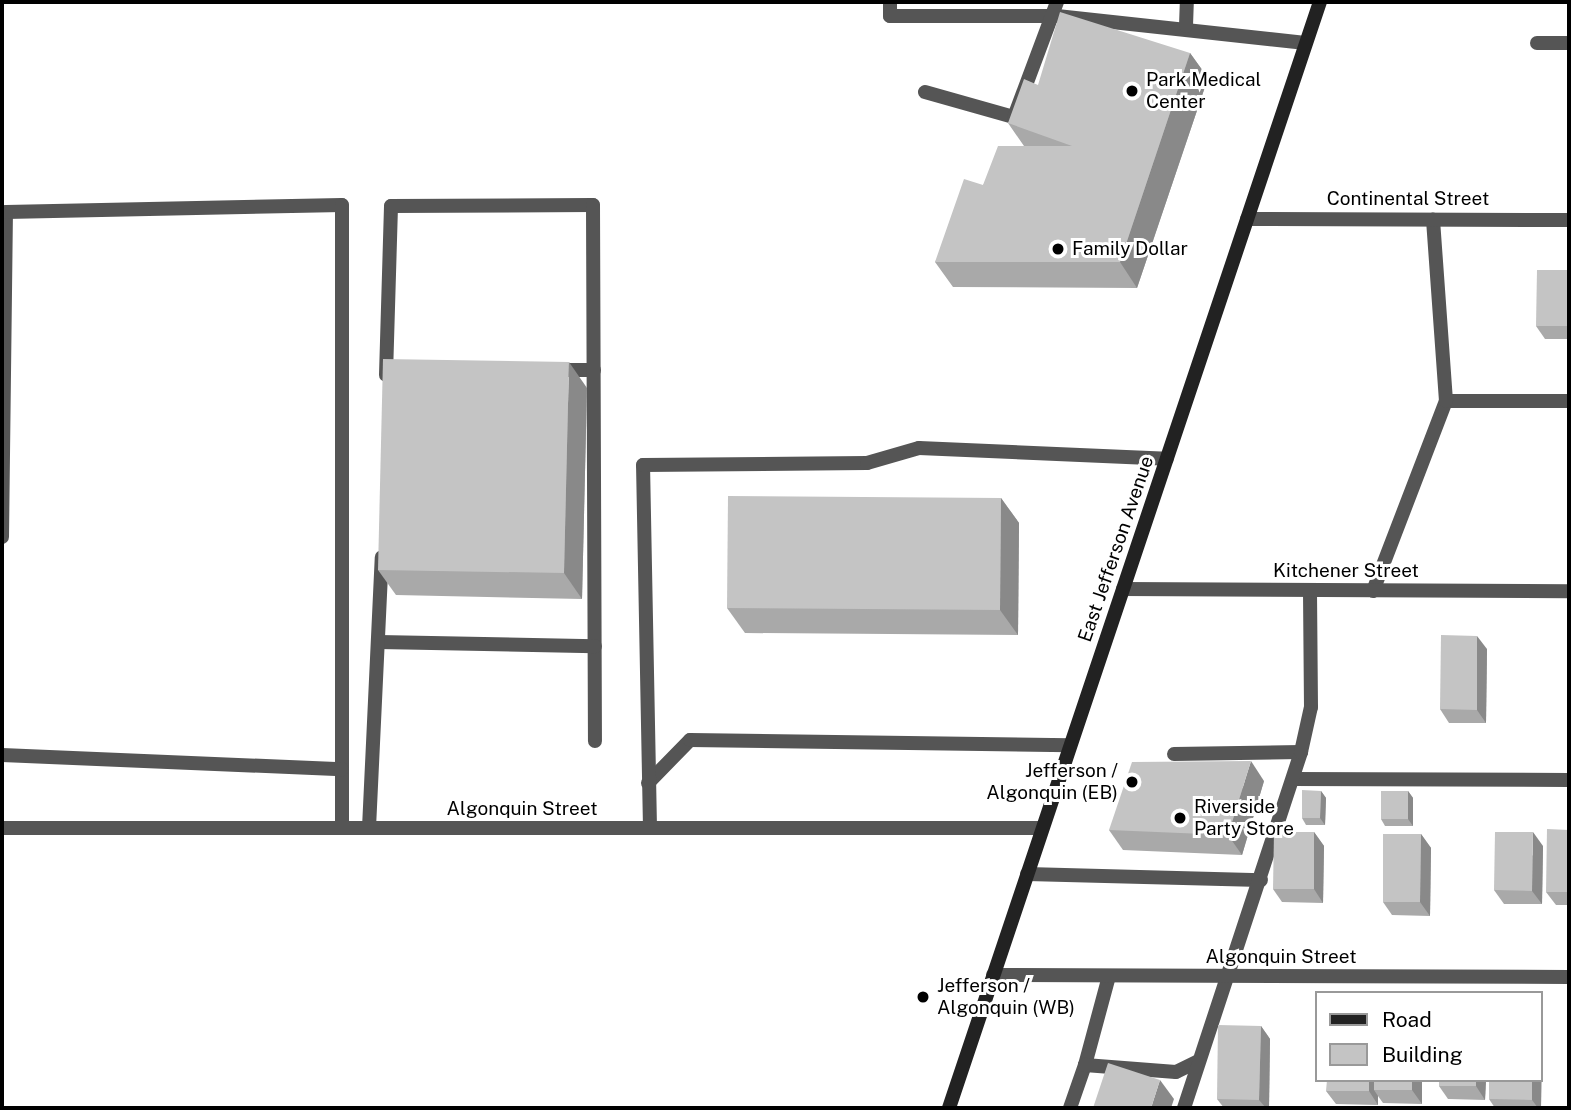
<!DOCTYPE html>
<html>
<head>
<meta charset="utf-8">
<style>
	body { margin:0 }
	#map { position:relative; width:1571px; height:1110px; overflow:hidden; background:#fff; font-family:"Public Sans",sans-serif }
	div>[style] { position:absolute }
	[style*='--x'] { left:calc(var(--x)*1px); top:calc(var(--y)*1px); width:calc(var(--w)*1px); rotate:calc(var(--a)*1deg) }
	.service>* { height:14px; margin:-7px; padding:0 7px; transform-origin:7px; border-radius:7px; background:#555 }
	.minor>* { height:14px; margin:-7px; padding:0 7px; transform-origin:7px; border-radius:7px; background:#555 }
	.secondary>* { height:14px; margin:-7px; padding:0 7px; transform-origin:7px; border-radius:7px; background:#222 }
	.wall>* { inset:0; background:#a9a9a9 }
	.shaded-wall>* { inset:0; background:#898989 }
	.building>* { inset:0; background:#c4c4c4 }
	.dots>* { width:19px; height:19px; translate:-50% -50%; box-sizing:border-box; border:4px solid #fff; border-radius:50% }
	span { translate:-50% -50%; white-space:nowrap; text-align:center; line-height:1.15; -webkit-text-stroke:6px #fff; paint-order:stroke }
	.poi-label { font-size:19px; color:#000 }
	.left { translate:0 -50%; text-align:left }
	.right { translate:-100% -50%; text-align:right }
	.street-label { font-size:19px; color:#000 }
	.frame { position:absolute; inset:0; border:4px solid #000; pointer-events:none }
	.legend { position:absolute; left:1315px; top:991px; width:228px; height:91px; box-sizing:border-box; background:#fff; border:2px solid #999; margin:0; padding:9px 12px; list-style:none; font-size:21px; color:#000 }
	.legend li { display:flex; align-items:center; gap:14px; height:35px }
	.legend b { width:35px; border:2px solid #999 }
</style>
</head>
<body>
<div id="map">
	<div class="service">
		<div style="--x:890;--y:2;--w:14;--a:90"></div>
		<div style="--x:890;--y:16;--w:167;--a:0"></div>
		<div style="--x:1057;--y:16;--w:250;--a:6.2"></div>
		<div style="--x:1186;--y:26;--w:24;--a:-88"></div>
		<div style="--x:1537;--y:43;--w:32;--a:0"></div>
		<div style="--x:925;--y:92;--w:92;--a:15.7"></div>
		<div style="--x:1014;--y:117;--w:123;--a:-69.5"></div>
		<div style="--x:556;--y:370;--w:38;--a:0"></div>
		<div style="--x:386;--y:375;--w:169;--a:-88.3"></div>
		<div style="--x:391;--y:206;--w:202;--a:-0.3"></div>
		<div style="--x:593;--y:205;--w:536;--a:89.79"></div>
		<div style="--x:1446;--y:401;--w:123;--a:0"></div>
		<div style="--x:2;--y:537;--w:325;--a:-89.3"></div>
		<div style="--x:6;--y:212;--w:336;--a:-1.2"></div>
		<div style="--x:342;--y:205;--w:623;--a:90"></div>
		<div style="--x:1373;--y:591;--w:204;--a:-69"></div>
		<div style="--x:1446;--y:401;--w:182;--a:-94.1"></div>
		<div style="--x:379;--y:642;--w:216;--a:1.1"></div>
		<div style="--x:1174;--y:754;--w:127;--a:-0.9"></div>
		<div style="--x:2;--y:755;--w:340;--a:2.4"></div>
		<div style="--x:1293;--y:779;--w:276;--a:0.2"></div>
		<div style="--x:648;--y:783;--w:60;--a:-45.7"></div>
		<div style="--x:690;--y:740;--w:380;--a:0.8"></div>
		<div style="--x:369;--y:828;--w:271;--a:-87.3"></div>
		<div style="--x:650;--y:828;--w:363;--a:-91.1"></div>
		<div style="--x:643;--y:465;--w:224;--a:-0.5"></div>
		<div style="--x:867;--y:463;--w:54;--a:-16.1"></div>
		<div style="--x:919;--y:448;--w:248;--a:2.5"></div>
		<div style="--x:1027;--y:874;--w:234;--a:1.5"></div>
		<div style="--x:1085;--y:1065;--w:92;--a:-74.9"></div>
		<div style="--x:1070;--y:1108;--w:46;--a:-70.8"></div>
		<div style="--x:1085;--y:1065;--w:91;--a:4.4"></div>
		<div style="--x:1176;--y:1072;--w:25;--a:-26"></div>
		<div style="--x:1184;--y:1108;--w:375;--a:-71.8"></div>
		<div style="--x:1301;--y:752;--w:46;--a:-77.5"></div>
		<div style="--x:1311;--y:707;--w:117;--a:-90.5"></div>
	</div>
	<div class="minor">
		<div style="--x:1247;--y:219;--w:322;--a:0.2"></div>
		<div style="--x:1123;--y:589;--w:446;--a:0.3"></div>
		<div style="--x:2;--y:828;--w:1040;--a:0"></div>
		<div style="--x:993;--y:975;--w:576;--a:0.2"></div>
	</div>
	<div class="secondary">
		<div style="--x:949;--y:1108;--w:1167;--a:-71.46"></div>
	</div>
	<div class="wall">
		<div style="clip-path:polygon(1190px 53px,1208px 78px,1137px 288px,953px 287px,935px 262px,983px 185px,1024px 146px,1008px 123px,1038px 85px)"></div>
		<div style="clip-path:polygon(1569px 270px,1569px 339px,1545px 339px,1536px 326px)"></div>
		<div style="clip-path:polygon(587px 388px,582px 599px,396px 595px,378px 570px)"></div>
		<div style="clip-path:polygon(1001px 498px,1019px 523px,1018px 635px,745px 633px,727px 608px)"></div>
		<div style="clip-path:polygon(1487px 649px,1486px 723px,1449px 723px,1440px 709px)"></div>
		<div style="clip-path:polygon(1264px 781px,1242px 855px,1123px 850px,1109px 830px)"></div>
		<div style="clip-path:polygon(1321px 791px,1326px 798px,1325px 825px,1306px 825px,1302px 818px)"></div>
		<div style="clip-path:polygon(1408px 791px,1413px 798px,1413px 826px,1385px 826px,1381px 819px)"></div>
		<div style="clip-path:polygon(1569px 830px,1569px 905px,1556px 905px,1546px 892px)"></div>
		<div style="clip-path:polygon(1314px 832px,1324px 846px,1323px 903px,1282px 902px,1273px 889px)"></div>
		<div style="clip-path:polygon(1421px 834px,1431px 848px,1430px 916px,1392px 915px,1383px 902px)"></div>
		<div style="clip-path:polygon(1543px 846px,1542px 904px,1504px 904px,1494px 890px)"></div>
		<div style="clip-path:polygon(1261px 1026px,1270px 1039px,1269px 1108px,1224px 1108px,1217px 1099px)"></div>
		<div style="clip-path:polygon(1542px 1038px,1541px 1108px,1495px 1108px,1489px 1099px)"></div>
		<div style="clip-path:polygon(1422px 1080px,1422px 1104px,1383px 1103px,1378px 1096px,1378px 1105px,1336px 1104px,1326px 1091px)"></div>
		<div style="clip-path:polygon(1486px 1080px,1485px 1100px,1448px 1099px,1439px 1086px)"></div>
	</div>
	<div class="shaded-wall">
		<div style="clip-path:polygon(1190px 53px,1208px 78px,1137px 288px,1120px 262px)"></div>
		<div style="clip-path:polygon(569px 362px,587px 388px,582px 599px,564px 573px)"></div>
		<div style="clip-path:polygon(1001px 498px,1019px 523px,1018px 635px,1000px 610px)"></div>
		<div style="clip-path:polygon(1477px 636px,1487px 649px,1486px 723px,1477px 710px)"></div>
		<div style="clip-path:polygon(1251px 761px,1264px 781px,1242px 855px,1228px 835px)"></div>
		<div style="clip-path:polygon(1321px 791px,1326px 798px,1325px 825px,1320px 818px)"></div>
		<div style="clip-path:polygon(1408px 791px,1413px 798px,1413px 826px,1408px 819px)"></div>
		<div style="clip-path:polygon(1314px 832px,1324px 846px,1323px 903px,1314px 889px)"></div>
		<div style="clip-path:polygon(1533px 832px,1543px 846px,1542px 904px,1532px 891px)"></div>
		<div style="clip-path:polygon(1421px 834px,1431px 848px,1430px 916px,1420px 902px)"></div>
		<div style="clip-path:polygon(1261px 1026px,1270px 1039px,1269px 1108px,1266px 1108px,1259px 1100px)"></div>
		<div style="clip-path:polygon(1541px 1037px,1542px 1038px,1541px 1108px,1538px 1108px,1532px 1100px,1532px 1080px,1541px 1080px)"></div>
		<div style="clip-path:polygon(1160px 1080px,1174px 1099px,1171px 1108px,1151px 1108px)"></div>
		<div style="clip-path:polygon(1369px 1080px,1379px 1080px,1374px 1090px,1378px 1096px,1378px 1105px,1369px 1091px)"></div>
		<div style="clip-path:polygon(1412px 1080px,1422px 1080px,1422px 1104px,1412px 1090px)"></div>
		<div style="clip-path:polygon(1476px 1080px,1486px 1080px,1485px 1100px,1476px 1086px)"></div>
	</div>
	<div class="building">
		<div style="clip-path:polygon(1060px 12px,1190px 53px,1120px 262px,935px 262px,964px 179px,983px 185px,998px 146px,1072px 146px,1008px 123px,1024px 79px,1038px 85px)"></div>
		<div style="clip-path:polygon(1537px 270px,1569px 270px,1569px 326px,1536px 326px)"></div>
		<div style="clip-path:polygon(383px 359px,569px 362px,564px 573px,378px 570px)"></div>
		<div style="clip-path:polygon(728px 496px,1001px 498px,1000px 610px,727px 608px)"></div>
		<div style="clip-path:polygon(1441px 635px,1477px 636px,1477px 710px,1440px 709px)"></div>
		<div style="clip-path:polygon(1251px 761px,1228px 835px,1109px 830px,1132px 762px)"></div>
		<div style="clip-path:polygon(1302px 790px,1321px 791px,1320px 818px,1302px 818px)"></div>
		<div style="clip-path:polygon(1381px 791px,1408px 791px,1408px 819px,1381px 819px)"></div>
		<div style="clip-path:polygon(1547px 829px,1569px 830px,1569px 892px,1546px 892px)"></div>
		<div style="clip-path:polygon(1274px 832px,1314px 832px,1314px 889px,1273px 889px)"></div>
		<div style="clip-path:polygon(1495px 832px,1533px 832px,1532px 891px,1494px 890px)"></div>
		<div style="clip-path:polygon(1383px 834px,1421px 834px,1420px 902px,1383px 902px)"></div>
		<div style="clip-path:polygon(1218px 1025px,1261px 1026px,1259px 1100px,1217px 1099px)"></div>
		<div style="clip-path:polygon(1108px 1063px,1160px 1080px,1151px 1108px,1093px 1108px)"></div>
		<div style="clip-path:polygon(1327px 1080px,1369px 1080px,1369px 1091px,1326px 1091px)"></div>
		<div style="clip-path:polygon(1374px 1080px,1412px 1080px,1412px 1090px,1374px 1090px)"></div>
		<div style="clip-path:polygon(1439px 1080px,1476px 1080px,1476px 1086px,1439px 1086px)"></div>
		<div style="clip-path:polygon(1489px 1080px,1532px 1080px,1532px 1100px,1489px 1099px)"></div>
	</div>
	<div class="dots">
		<div style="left:1132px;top:91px;background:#000"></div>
		<div style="left:1058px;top:249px;background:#000"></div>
		<div style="left:1132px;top:782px;background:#000"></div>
		<div style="left:1180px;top:818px;background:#000"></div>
		<div style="left:923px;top:997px;background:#000"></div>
	</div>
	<div class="poi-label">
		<span class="left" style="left:1146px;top:91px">Park Medical<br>Center</span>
		<span class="left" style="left:1072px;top:249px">Family Dollar</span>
		<span class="right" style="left:1118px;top:782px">Jefferson /<br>Algonquin (EB)</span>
		<span class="left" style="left:1194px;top:818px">Riverside<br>Party Store</span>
		<span class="left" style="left:937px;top:997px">Jefferson /<br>Algonquin (WB)</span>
	</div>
	<div class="street-label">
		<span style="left:1408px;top:199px">Continental Street</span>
		<span style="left:1116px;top:549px;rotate:-71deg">East Jefferson Avenue</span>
		<span style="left:1346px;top:571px">Kitchener Street</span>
		<span style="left:522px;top:809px">Algonquin Street</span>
		<span style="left:1281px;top:957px">Algonquin Street</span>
	</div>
	<div class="frame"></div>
	<ul class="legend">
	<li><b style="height:9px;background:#222"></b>Road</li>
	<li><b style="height:19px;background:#c4c4c4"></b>Building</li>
	</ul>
</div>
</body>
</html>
